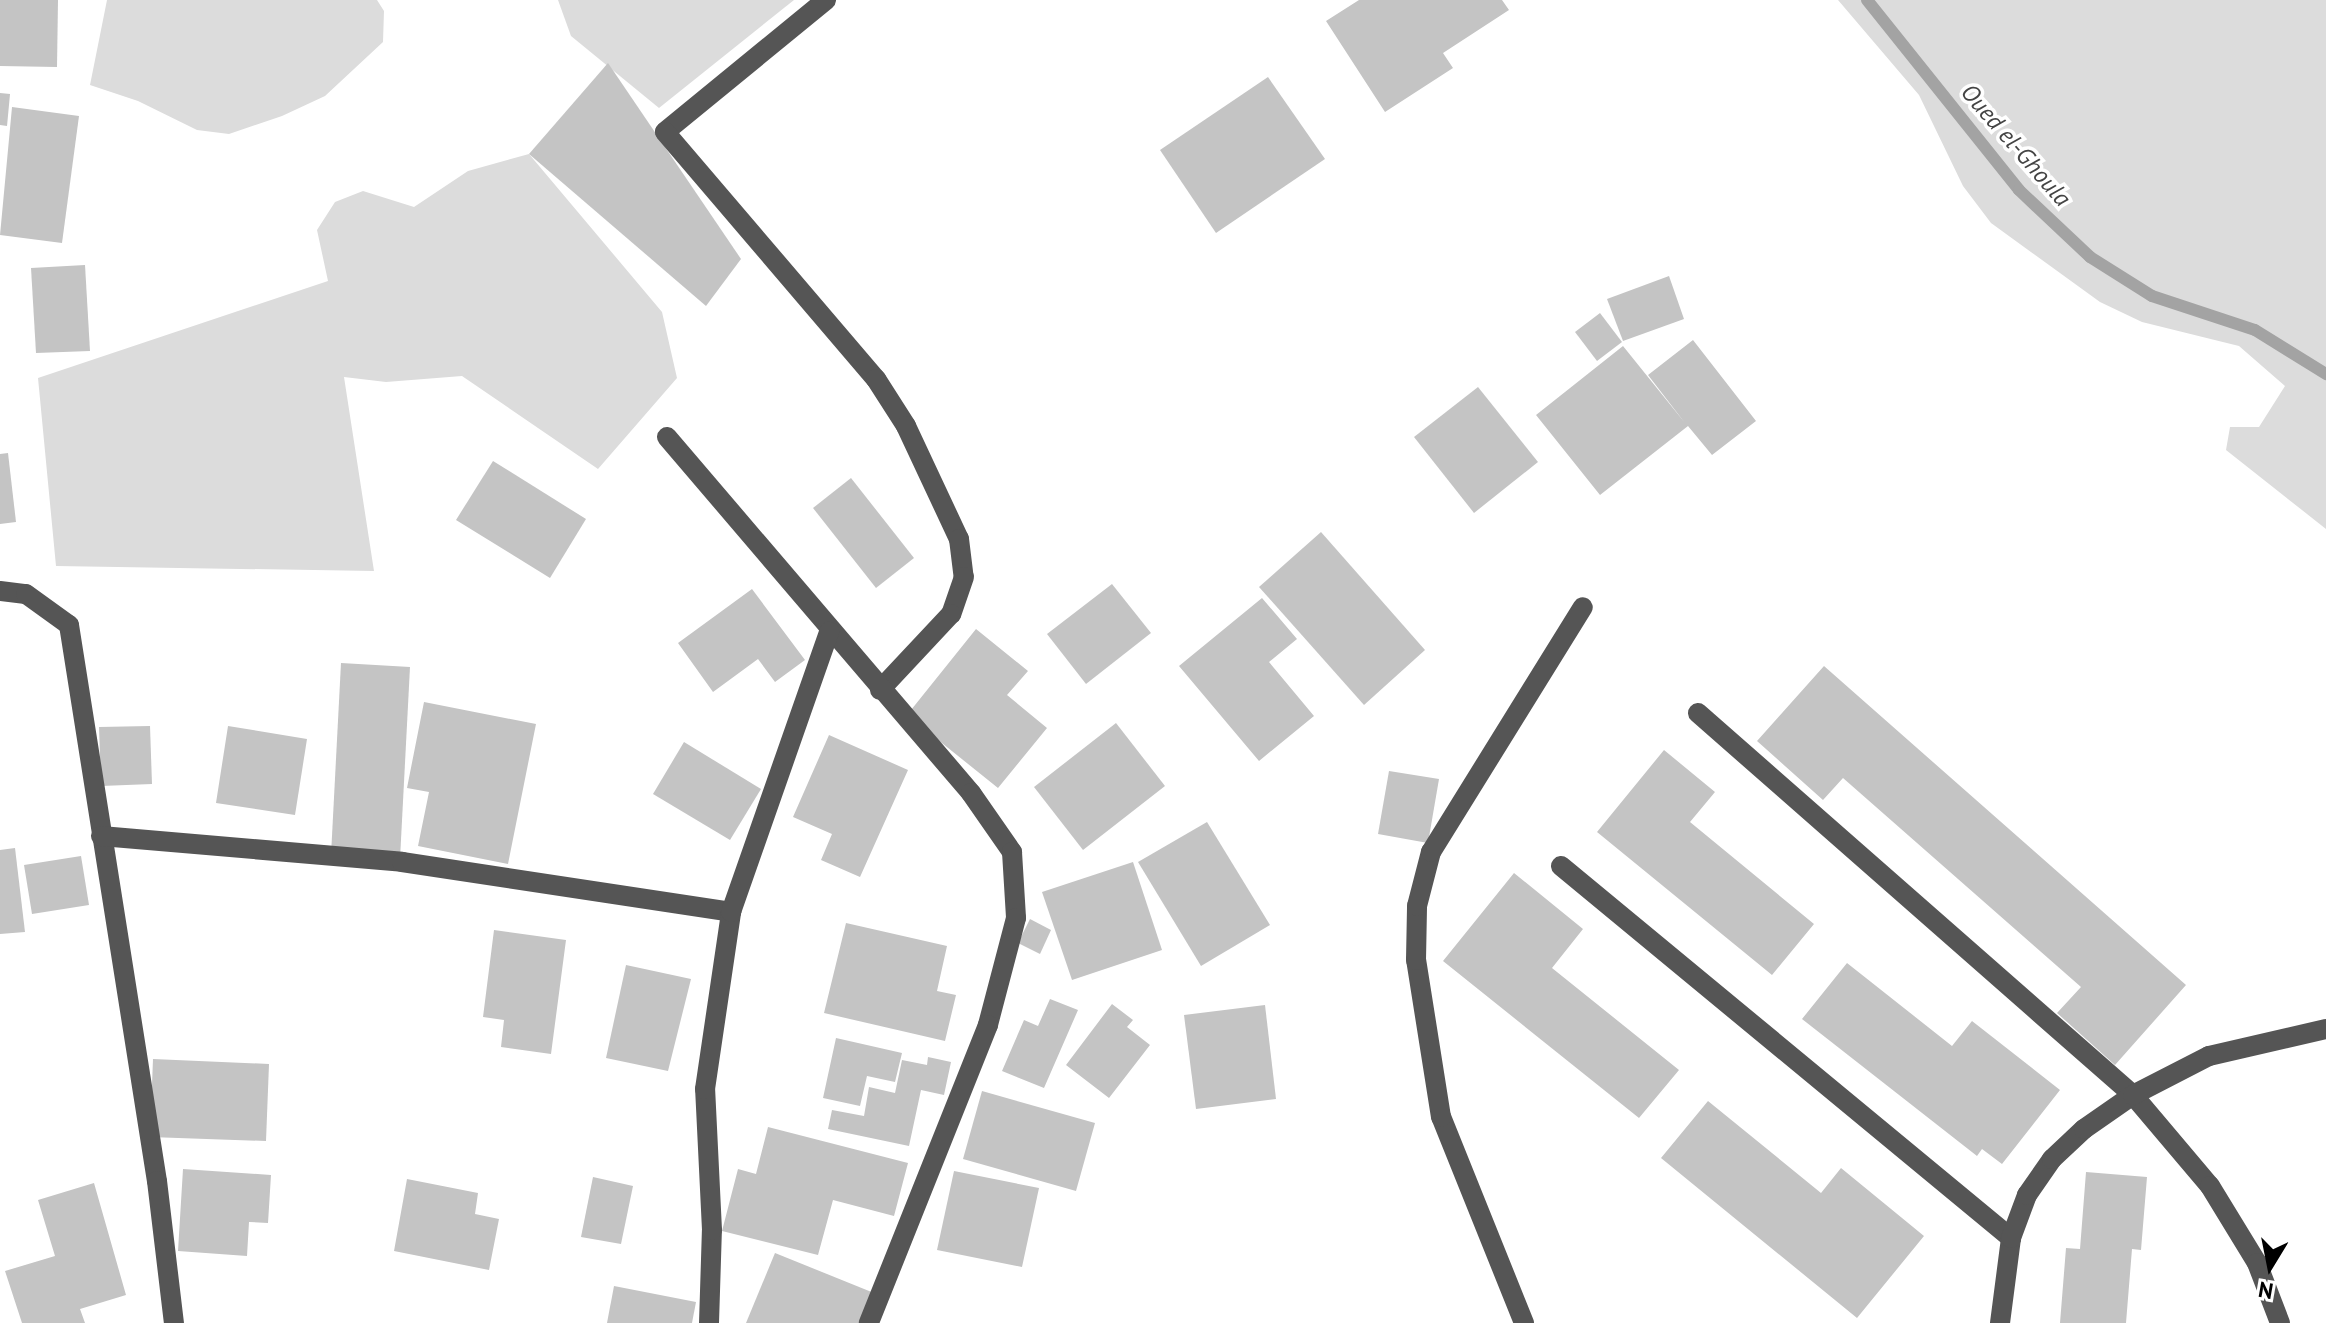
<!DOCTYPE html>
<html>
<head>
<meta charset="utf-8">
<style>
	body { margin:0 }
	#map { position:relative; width:2326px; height:1323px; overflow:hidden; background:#fff; font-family:"PT Sans",sans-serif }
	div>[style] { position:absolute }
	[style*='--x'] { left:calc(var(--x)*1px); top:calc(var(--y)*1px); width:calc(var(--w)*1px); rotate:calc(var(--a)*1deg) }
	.green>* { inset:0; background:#dcdcdc }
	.stream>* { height:12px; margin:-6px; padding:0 6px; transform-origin:6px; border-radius:6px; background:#a3a3a3 }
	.building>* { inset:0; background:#c4c4c4 }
	.minor>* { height:20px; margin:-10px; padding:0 10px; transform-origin:10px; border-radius:10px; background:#555 }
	span { translate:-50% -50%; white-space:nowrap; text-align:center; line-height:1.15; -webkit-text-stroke:7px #fff; paint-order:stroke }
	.water-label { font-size:24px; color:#444; font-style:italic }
	.north { position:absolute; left:2230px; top:1227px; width:80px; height:80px; -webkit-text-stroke:6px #fff; paint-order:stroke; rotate:190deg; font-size:22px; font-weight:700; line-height:32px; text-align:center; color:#000 }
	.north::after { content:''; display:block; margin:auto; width:28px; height:36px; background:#000; clip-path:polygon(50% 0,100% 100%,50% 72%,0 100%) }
</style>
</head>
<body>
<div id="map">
	<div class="green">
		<div style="clip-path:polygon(107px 0,377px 0,384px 11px,383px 42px,325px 96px,282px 116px,229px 134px,197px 130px,138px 101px,90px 85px)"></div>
		<div style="clip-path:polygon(558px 0,794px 0,659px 108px,571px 36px)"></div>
		<div style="clip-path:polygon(1838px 0,2326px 0,2326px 529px,2226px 450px,2230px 427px,2259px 427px,2285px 386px,2239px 346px,2142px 322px,2100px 302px,1991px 223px,1963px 186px,1919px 95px)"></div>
		<div style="clip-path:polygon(529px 154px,662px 312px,677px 378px,598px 469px,462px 376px,386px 382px,344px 377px,374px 571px,56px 566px,38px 378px,328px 281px,317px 230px,335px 202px,363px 191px,414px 207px,468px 171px)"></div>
	</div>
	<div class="stream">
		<div style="--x:1867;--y:0;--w:243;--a:51.3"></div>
		<div style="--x:2019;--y:190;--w:98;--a:43.3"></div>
		<div style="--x:2090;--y:257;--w:73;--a:32.2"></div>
		<div style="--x:2152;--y:296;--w:108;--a:18.3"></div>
		<div style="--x:2255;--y:330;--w:84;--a:31.8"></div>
	</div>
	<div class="building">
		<div style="clip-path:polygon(0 0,58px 0,57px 67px,0 66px)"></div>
		<div style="clip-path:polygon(1359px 0,1502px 0,1509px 10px,1443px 53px,1453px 68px,1385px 112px,1326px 21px)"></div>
		<div style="clip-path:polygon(608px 63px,741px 259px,706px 306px,529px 154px)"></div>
		<div style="clip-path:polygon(1268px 77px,1325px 159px,1216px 233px,1160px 150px)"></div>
		<div style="clip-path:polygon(0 93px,10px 94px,7px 126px,0 125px)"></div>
		<div style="clip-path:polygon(12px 107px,79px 116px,62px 243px,0 235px)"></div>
		<div style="clip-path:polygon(85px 265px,90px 351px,36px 353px,31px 268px)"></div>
		<div style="clip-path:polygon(1669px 276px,1684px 319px,1623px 341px,1607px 299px)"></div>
		<div style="clip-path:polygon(1600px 313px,1622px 342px,1597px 361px,1575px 332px)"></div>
		<div style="clip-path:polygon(1693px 340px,1756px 421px,1712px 455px,1688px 426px,1600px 495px,1536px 415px,1623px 346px,1685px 423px,1648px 375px)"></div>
		<div style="clip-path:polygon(1478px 387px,1538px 462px,1474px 513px,1414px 437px)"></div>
		<div style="clip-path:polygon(8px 453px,16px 522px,0 524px,0 454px)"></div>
		<div style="clip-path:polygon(493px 461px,586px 519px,550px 578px,456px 520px)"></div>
		<div style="clip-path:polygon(851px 478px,914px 558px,876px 588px,813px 508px)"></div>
		<div style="clip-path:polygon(1321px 532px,1425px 650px,1364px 705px,1259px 587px)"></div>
		<div style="clip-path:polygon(1112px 584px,1151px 633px,1086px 684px,1047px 634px)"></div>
		<div style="clip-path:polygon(752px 589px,805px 660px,775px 682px,758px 659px,713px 692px,678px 643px)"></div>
		<div style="clip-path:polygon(1262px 598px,1297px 639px,1269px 662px,1314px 716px,1259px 761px,1179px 666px)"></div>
		<div style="clip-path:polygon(976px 629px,1028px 671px,1007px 695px,1047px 728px,998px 788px,907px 715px)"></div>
		<div style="clip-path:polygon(341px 663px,410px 667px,400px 859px,331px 855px)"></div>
		<div style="clip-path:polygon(1824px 666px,2186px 985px,2115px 1065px,2057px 1013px,2081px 987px,1843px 778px,1823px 800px,1757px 741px)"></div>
		<div style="clip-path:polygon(424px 702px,536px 724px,508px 864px,418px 846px,429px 792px,407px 788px)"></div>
		<div style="clip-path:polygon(1116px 723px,1165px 786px,1083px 850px,1034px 787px)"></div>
		<div style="clip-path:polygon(150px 726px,152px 784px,101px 786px,99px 727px)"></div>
		<div style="clip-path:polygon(228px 726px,307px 739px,295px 815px,216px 803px)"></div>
		<div style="clip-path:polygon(829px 735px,908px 770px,860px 877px,821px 860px,832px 834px,793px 817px)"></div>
		<div style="clip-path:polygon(684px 742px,761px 789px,730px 840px,653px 794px)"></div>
		<div style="clip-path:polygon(1664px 750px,1715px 792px,1690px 822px,1814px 924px,1772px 975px,1597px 832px)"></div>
		<div style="clip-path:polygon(1389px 771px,1439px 779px,1428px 843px,1378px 834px)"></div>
		<div style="clip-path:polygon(1207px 822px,1270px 925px,1201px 966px,1138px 862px)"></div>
		<div style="clip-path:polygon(15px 848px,25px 932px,0 934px,0 850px)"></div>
		<div style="clip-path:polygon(81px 856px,89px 905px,32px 914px,24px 865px)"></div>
		<div style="clip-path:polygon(1133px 862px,1162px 950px,1072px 980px,1042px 892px)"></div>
		<div style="clip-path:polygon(1514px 873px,1583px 929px,1552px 968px,1679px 1070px,1639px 1118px,1443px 961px)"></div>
		<div style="clip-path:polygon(1030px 919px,1051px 930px,1040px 954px,1018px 943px)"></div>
		<div style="clip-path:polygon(846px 923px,947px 946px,937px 991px,956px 995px,945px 1041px,824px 1013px)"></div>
		<div style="clip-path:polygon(494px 930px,566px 940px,551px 1054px,501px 1047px,504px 1020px,483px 1017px)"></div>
		<div style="clip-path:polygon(1847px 963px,1952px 1046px,1972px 1021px,2060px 1090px,2002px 1164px,1982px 1149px,1977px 1156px,1802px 1019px)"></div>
		<div style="clip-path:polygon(626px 965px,691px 979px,668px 1071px,606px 1058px)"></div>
		<div style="clip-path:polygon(1050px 999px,1078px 1010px,1044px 1088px,1002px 1071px,1024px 1020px,1038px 1026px)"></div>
		<div style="clip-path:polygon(1112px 1004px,1133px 1020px,1127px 1027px,1150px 1045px,1109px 1098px,1066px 1065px)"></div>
		<div style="clip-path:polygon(1265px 1005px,1276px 1099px,1196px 1109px,1184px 1015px)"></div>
		<div style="clip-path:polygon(836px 1038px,902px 1053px,895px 1082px,867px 1076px,860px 1106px,823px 1098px)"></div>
		<div style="clip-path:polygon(928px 1057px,951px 1062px,944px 1095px,921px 1090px,909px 1146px,828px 1129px,832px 1110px,864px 1116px,869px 1087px,895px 1093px,902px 1060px,927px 1065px)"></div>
		<div style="clip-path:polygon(153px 1059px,269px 1064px,266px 1141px,150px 1137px)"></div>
		<div style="clip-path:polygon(982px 1091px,1095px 1123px,1076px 1191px,963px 1159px)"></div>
		<div style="clip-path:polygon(1708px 1101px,1821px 1193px,1841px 1168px,1924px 1236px,1857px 1318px,1661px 1158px)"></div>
		<div style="clip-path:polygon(768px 1127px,908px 1163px,894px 1216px,833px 1200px,818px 1255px,722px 1231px,738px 1169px,756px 1174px)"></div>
		<div style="clip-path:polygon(183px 1169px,271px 1175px,268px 1223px,249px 1222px,247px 1256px,178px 1251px)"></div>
		<div style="clip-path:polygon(954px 1171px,1039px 1188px,1022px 1267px,937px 1250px)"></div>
		<div style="clip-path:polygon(2086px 1172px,2147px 1177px,2141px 1250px,2132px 1249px,2126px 1323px,2060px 1323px,2066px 1248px,2080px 1249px)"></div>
		<div style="clip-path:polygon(593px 1177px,633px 1186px,621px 1244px,581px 1237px)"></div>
		<div style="clip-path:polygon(407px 1179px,478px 1193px,475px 1214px,499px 1219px,489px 1270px,394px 1251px)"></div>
		<div style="clip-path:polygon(94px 1183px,126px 1295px,80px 1309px,85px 1323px,22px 1323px,5px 1271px,55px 1256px,38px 1200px)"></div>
		<div style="clip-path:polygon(775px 1253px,874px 1293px,862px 1323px,746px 1323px)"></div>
		<div style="clip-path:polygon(614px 1286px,696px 1302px,692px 1323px,607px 1323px)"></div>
	</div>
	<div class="minor">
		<div style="--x:826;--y:0;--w:208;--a:140.7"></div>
		<div style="--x:665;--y:132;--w:325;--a:49.5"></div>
		<div style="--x:876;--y:379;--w:56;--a:57.4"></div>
		<div style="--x:906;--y:426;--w:125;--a:64.9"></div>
		<div style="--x:959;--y:539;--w:38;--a:83"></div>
		<div style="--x:964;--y:577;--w:39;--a:109"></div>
		<div style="--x:951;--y:614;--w:104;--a:133.1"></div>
		<div style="--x:667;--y:437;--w:468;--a:49.5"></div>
		<div style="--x:971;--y:793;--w:72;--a:55.2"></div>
		<div style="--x:1012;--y:852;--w:66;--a:86.5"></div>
		<div style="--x:1016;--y:918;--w:111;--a:104.7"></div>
		<div style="--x:988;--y:1025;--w:321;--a:111.8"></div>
		<div style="--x:0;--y:591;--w:26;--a:7"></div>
		<div style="--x:26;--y:594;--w:53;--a:35.8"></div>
		<div style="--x:69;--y:625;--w:563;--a:81.01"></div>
		<div style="--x:157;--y:1181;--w:143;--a:83.2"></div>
		<div style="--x:1698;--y:713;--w:579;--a:41.29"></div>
		<div style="--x:2133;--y:1095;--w:119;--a:49.8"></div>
		<div style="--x:2210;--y:1186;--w:90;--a:58.6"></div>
		<div style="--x:2257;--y:1263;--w:64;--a:69"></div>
		<div style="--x:101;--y:836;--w:302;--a:4.9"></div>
		<div style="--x:402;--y:862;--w:333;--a:8.6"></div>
		<div style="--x:1561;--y:866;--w:584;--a:39.58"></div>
		<div style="--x:709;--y:1323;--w:93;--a:-88.2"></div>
		<div style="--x:712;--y:1230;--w:141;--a:-92.8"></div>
		<div style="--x:705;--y:1089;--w:179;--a:-81.6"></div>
		<div style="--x:731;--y:912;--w:297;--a:-70.7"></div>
		<div style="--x:1524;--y:1323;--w:222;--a:-111.9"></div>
		<div style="--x:1441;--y:1117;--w:159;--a:-99"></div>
		<div style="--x:1416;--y:960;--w:54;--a:-88.9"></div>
		<div style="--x:1417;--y:906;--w:56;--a:-75.5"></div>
		<div style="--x:1431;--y:852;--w:288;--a:-58.2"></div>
		<div style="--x:2000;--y:1323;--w:86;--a:-82.6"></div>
		<div style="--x:2011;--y:1238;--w:46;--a:-69.6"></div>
		<div style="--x:2027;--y:1195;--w:44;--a:-55.2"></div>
		<div style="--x:2052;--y:1159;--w:44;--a:-43.2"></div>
		<div style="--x:2084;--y:1129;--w:60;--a:-34.8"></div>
		<div style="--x:2133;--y:1095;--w:85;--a:-27.2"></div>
		<div style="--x:2209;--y:1056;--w:120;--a:-13"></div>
	</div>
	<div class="water-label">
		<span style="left:2016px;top:145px;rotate:49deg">Oued el-Ghoula</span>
	</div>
	<div class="north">N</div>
</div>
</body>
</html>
